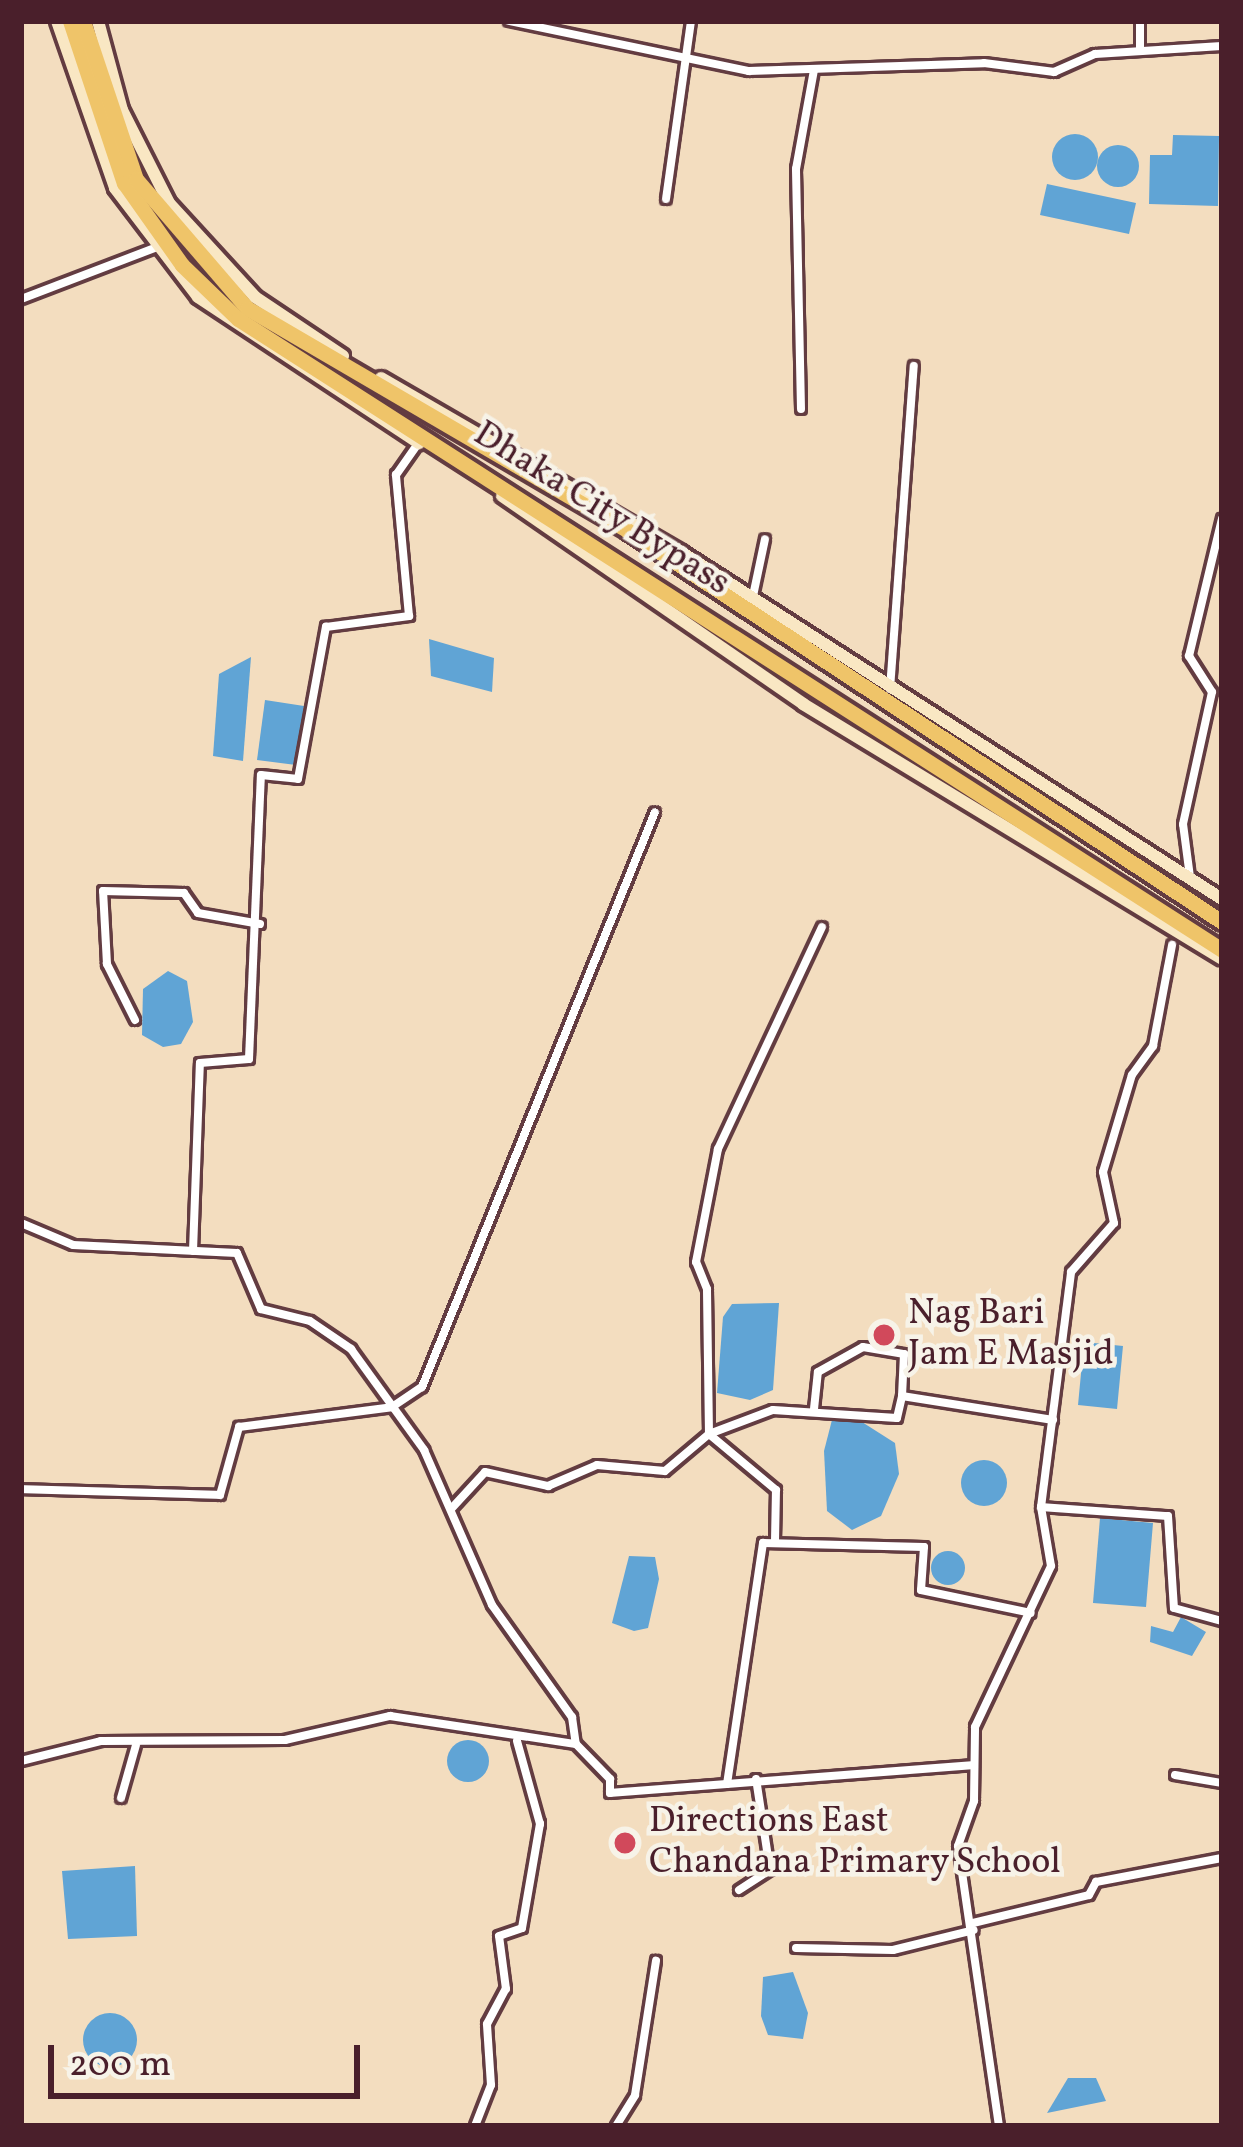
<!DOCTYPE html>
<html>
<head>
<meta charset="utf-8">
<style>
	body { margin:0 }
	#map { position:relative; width:1243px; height:2147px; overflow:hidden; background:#f3ddbf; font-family:Vollkorn,serif }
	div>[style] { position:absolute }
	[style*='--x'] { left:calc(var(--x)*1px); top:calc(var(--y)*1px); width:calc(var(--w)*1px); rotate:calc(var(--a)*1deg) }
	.water>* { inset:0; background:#60a4d5 }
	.round { border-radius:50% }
	.roads { filter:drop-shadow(3px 0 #633c41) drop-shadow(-3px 0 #633c41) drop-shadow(0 3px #633c41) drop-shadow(0 -3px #633c41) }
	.street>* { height:8px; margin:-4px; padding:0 4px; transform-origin:4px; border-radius:4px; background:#fff }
	.secondary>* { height:12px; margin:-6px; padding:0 6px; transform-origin:6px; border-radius:6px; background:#f9e7c3 }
	.highway>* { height:15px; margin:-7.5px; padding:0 7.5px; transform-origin:7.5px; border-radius:7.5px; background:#efc469 }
	.dots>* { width:33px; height:33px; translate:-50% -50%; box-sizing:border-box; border:6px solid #f7f3e8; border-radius:50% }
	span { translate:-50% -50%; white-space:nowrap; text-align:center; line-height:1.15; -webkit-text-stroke:9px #f7f3e8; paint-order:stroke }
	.street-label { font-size:36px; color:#4a1f2b }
	.poi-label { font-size:36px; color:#4a1f2b }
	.left { translate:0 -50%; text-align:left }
	.frame { position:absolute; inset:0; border:24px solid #4a1f2b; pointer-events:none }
	.scale { position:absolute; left:48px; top:2045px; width:312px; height:54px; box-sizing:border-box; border:6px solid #4a1f2b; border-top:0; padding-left:15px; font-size:36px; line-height:42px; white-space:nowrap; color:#4a1f2b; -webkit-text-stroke:9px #f7f3e8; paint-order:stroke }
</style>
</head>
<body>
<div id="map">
	<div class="water">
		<div class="round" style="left:1052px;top:134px;width:46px;height:46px"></div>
		<div style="clip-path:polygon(1173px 135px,1219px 136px,1218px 206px,1149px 204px,1150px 155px,1172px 155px)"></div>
		<div class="round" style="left:1097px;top:145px;width:42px;height:42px"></div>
		<div style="clip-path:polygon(1047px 184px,1136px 203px,1129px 234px,1040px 215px)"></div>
		<div style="clip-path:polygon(429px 639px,494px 658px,492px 692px,431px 676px)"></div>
		<div style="clip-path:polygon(251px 657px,243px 761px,213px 756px,219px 674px)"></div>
		<div style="clip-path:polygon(265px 700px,304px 706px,296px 765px,257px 760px)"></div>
		<div style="clip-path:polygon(168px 971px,187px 981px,193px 1022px,181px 1044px,163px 1047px,142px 1035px,143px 989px)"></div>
		<div style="clip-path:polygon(779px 1303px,773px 1390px,750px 1400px,717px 1393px,723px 1317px,732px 1304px)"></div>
		<div style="clip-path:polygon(1084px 1342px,1123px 1346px,1117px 1409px,1078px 1405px)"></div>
		<div style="clip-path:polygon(851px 1415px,895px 1443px,899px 1474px,881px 1516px,852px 1530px,827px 1511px,824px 1451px,833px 1416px)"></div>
		<div class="round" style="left:961px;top:1460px;width:46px;height:46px"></div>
		<div style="clip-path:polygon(1100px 1518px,1153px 1523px,1146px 1607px,1093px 1603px)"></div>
		<div class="round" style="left:931px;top:1551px;width:34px;height:34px"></div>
		<div style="clip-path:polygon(629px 1556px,655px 1557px,659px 1579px,648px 1628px,634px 1631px,612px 1623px)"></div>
		<div style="clip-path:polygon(1181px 1617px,1206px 1632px,1192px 1656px,1150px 1642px,1151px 1626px,1173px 1632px)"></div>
		<div class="round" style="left:447px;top:1740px;width:42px;height:42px"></div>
		<div style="clip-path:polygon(135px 1866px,137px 1936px,68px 1939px,62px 1871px)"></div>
		<div style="clip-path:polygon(793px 1972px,808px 2013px,803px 2039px,768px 2035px,761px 2016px,763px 1977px)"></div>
		<div class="round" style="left:83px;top:2013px;width:54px;height:54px"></div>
		<div style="clip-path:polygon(1068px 2078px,1096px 2078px,1106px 2101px,1047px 2113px)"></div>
	</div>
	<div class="roads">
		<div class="street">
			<div style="--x:509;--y:21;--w:245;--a:11.8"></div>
			<div style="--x:749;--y:71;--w:235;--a:-1.9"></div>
			<div style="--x:984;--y:63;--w:71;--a:7.3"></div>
			<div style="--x:1054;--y:72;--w:45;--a:-23.7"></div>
			<div style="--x:1095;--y:54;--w:127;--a:-3.6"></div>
			<div style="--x:1140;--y:50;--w:29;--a:-90"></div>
			<div style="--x:666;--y:199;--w:180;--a:-82"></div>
			<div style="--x:21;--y:299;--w:146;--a:-20.9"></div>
			<div style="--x:801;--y:409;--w:240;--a:-91.2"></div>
			<div style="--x:796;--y:169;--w:101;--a:-79.7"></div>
			<div style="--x:753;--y:596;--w:58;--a:-78.1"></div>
			<div style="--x:890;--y:689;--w:324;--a:-85.8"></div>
			<div style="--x:1190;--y:877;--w:53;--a:-97.5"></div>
			<div style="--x:1183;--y:824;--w:135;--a:-77.6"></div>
			<div style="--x:1212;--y:692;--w:43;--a:-122.6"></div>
			<div style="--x:1189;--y:656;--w:141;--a:-76.5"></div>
			<div style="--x:135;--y:1020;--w:63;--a:-116.6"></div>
			<div style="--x:107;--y:964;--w:73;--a:-93.1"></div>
			<div style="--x:103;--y:891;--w:81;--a:1.4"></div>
			<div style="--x:184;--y:893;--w:24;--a:55"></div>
			<div style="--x:198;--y:913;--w:63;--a:10.1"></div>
			<div style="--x:21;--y:1223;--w:56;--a:22.9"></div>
			<div style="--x:73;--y:1245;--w:164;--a:2.8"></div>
			<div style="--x:237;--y:1253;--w:61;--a:66.8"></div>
			<div style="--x:261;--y:1309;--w:50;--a:13.8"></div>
			<div style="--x:310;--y:1321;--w:50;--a:34.3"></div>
			<div style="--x:351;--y:1349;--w:125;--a:54.1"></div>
			<div style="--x:424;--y:1450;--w:169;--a:66.3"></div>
			<div style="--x:492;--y:1605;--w:138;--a:54.5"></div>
			<div style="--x:572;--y:1717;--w:27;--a:82"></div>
			<div style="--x:576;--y:1744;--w:49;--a:45.8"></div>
			<div style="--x:610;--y:1779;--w:14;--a:90"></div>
			<div style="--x:610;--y:1793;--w:365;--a:-4.4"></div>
			<div style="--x:193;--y:1251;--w:188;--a:-87.9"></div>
			<div style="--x:200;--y:1063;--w:49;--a:-4.7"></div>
			<div style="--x:249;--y:1059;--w:284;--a:-87.6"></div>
			<div style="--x:261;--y:775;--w:37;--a:6"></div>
			<div style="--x:298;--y:779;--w:155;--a:-79.6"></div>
			<div style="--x:326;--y:627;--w:84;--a:-7.5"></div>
			<div style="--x:409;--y:616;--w:142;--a:-95.3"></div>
			<div style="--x:396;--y:475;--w:38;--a:-55"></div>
			<div style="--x:814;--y:1409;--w:37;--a:-84"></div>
			<div style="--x:818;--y:1372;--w:51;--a:-29.1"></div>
			<div style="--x:863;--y:1347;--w:42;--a:9.7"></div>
			<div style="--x:904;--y:1354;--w:42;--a:92.7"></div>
			<div style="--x:21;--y:1489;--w:199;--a:1.7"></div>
			<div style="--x:220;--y:1495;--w:71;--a:-74.4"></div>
			<div style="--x:239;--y:1427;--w:154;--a:-7.4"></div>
			<div style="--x:392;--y:1407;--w:36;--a:-34"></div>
			<div style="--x:422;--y:1387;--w:620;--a:-67.94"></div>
			<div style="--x:1041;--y:1507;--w:127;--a:4.1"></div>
			<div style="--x:1168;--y:1516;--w:92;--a:86.3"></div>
			<div style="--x:1174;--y:1608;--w:50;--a:15.2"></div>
			<div style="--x:451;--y:1509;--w:50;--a:-47.4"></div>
			<div style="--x:485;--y:1472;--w:65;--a:12.5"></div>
			<div style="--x:548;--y:1486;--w:53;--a:-23.2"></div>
			<div style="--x:597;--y:1465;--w:68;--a:5"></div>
			<div style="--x:665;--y:1471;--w:57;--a:-40.1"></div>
			<div style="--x:709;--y:1434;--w:145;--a:-90.8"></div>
			<div style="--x:707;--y:1289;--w:29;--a:-112"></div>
			<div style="--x:696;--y:1262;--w:115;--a:-79"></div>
			<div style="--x:718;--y:1149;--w:245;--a:-64.9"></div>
			<div style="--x:775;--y:1541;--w:51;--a:-88.9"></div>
			<div style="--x:776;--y:1490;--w:87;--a:-140.1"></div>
			<div style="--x:709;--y:1434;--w:68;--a:-20.6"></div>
			<div style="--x:773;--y:1410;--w:124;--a:3.7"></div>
			<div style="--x:897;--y:1418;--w:23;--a:-77"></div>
			<div style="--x:902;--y:1396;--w:153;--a:9"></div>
			<div style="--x:21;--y:1761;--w:82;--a:-14"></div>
			<div style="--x:101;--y:1741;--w:184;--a:-0.3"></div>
			<div style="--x:285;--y:1740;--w:108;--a:-12.9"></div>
			<div style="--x:390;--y:1716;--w:188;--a:8.6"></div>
			<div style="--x:1175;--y:1775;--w:48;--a:9.7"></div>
			<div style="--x:727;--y:1784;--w:244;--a:-81.5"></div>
			<div style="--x:763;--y:1543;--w:161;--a:1.4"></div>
			<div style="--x:924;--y:1547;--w:43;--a:94"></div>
			<div style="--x:921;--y:1590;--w:112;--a:11.8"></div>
			<div style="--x:121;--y:1798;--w:55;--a:-74.2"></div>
			<div style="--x:739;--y:1890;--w:37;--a:-33"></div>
			<div style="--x:770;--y:1870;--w:92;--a:-98.7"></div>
			<div style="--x:973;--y:1923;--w:119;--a:-13.6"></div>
			<div style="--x:1089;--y:1895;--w:15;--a:-62"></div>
			<div style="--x:1096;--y:1882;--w:128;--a:-10.8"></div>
			<div style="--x:796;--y:1948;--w:97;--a:1.2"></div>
			<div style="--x:893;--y:1950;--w:83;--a:-13.9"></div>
			<div style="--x:475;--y:2126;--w:44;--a:-68.7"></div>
			<div style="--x:491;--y:2085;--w:61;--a:-93.8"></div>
			<div style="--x:487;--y:2024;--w:40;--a:-62"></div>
			<div style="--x:506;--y:1989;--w:53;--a:-97.5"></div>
			<div style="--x:499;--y:1936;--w:24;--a:-19"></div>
			<div style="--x:522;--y:1928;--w:106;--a:-80.2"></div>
			<div style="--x:540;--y:1824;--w:86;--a:-105.5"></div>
			<div style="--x:616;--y:2126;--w:36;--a:-58"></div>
			<div style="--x:635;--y:2095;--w:136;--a:-81.1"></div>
			<div style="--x:999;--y:2126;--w:283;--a:-98.3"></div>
			<div style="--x:958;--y:1846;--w:48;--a:-70.4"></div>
			<div style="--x:974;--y:1801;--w:74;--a:-89.2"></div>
			<div style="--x:975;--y:1727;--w:178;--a:-64.7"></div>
			<div style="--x:1051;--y:1566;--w:60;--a:-99.6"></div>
			<div style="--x:1041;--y:1507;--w:237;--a:-82.7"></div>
			<div style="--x:1071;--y:1272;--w:65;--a:-48.7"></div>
			<div style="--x:1114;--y:1223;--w:52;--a:-102.2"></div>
			<div style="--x:1103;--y:1172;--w:101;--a:-73.4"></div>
			<div style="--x:1132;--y:1075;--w:36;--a:-54"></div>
			<div style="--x:1153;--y:1046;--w:103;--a:-79.3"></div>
		</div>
		<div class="secondary">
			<div style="--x:57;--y:21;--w:177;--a:70.8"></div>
			<div style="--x:115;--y:188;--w:137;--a:52.7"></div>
			<div style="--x:198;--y:297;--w:265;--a:33.5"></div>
			<div style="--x:98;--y:21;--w:92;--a:74.9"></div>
			<div style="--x:122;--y:110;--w:104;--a:63.2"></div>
			<div style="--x:169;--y:203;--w:127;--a:47.5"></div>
			<div style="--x:255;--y:297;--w:106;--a:33.8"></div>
			<div style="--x:381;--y:378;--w:347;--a:30.1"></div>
			<div style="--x:681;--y:552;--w:643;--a:32.68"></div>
			<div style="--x:502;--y:496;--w:366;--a:34.6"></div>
			<div style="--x:803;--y:704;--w:490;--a:31.3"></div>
		</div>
		<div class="highway">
			<div style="--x:70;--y:21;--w:171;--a:71.6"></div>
			<div style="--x:124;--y:183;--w:100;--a:54.7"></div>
			<div style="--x:182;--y:265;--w:78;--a:44"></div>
			<div style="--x:238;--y:319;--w:1169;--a:32.67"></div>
			<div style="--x:83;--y:21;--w:167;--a:71.5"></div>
			<div style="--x:136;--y:179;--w:170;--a:49.3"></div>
			<div style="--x:247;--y:308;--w:441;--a:30.3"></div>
			<div style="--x:628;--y:531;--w:711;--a:33.35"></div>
		</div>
	</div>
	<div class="dots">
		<div style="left:884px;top:1335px;background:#d1495b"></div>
		<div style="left:625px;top:1843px;background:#d1495b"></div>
	</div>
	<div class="street-label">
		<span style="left:601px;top:510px;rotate:32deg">Dhaka City Bypass</span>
	</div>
	<div class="poi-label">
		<span class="left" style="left:908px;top:1335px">Nag Bari<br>Jam E Masjid</span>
		<span class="left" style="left:649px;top:1843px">Directions East<br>Chandana Primary School</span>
	</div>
	<div class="frame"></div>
	<div class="scale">200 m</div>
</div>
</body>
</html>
